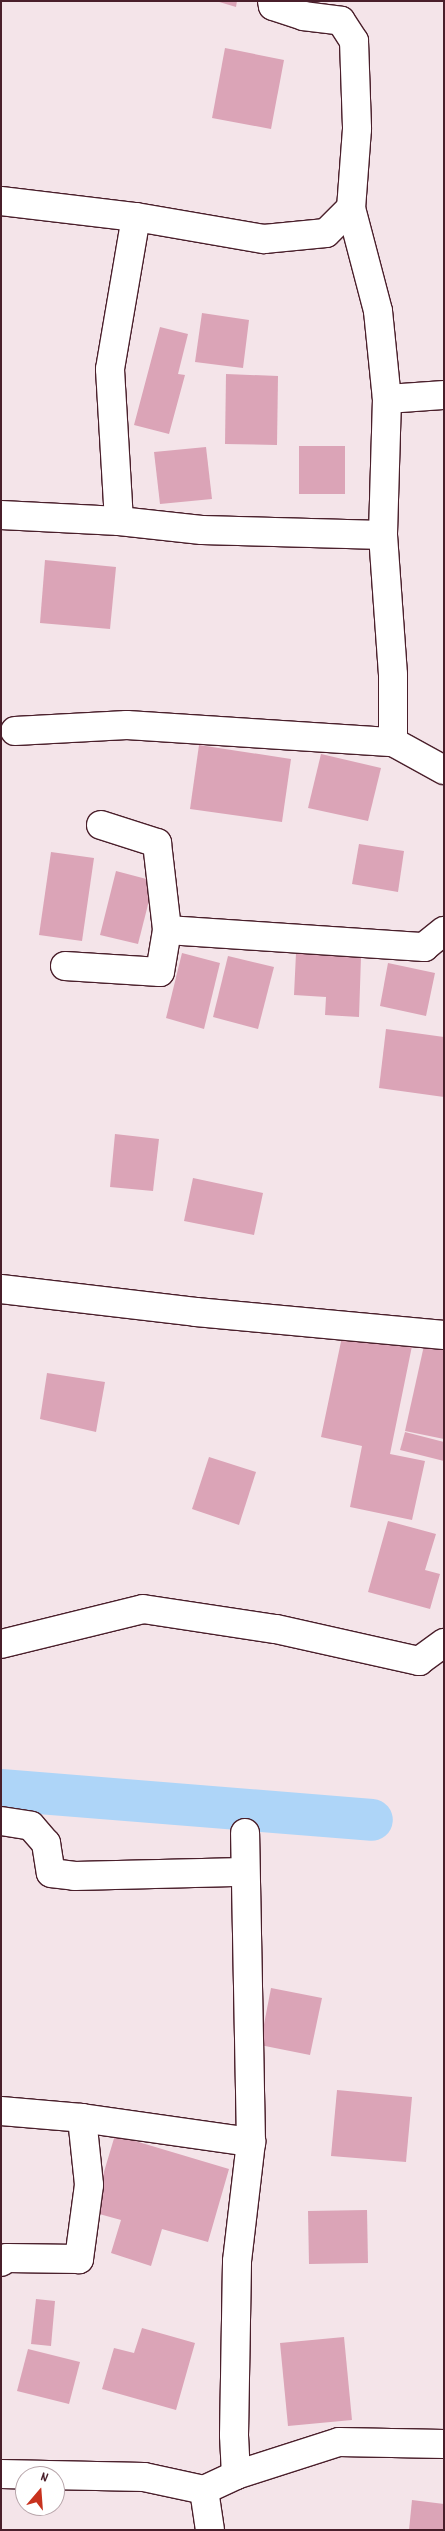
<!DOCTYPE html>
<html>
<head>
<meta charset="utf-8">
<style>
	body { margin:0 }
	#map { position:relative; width:445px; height:2531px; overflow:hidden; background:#f4e4e9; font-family:Dekko,sans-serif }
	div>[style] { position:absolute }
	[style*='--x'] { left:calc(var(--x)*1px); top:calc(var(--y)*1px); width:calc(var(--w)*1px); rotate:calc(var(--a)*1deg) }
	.canal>* { height:42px; margin:-21px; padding:0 21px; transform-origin:21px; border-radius:21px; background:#aed5f8 }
	.building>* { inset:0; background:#dba4b7 }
	.roads { filter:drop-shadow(1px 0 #4a1f2b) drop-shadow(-1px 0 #4a1f2b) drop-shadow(0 1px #4a1f2b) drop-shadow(0 -1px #4a1f2b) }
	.minor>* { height:28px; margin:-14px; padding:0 14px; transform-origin:14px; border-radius:14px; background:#fff }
	.tertiary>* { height:28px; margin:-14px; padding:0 14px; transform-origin:14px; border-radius:14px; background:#fff }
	span { translate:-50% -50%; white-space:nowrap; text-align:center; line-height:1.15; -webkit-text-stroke:5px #fff; paint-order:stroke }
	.frame { position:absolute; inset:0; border:2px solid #4a1f2b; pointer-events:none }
	.north { position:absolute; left:15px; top:2466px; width:50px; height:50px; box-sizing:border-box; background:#fff; border:1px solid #b7a5aa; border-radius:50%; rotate:18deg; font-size:14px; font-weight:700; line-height:20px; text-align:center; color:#4a1f2b }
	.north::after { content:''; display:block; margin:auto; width:18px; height:22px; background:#c8321e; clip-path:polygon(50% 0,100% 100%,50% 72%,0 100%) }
</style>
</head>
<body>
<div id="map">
	<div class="canal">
		<div style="--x:1;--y:1790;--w:372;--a:4.6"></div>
	</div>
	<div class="building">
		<div style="clip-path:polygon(216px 1px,237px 1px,236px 7px)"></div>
		<div style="clip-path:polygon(225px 48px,284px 60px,271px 129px,212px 118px)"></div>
		<div style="clip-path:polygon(202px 313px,249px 320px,243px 368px,195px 362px)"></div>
		<div style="clip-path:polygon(160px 327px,188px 334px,178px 374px,185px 375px,169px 434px,134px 425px)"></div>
		<div style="clip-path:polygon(226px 374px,278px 376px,277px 445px,225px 444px)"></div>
		<div style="clip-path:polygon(299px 446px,345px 446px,345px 494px,299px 494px)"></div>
		<div style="clip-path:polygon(206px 447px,212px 499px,160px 504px,154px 452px)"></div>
		<div style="clip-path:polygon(45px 560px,116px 567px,110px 629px,40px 623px)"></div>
		<div style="clip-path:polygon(199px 745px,291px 759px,282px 822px,190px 809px)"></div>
		<div style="clip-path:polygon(321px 754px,381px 768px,368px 821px,308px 808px)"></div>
		<div style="clip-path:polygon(359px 844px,404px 851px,398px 892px,352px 884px)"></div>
		<div style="clip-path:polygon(51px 852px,94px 858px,82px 941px,39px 935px)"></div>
		<div style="clip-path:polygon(116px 871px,154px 881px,138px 944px,100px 935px)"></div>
		<div style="clip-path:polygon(182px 953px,220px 963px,204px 1029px,166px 1018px)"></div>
		<div style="clip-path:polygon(296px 953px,361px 957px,359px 1017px,325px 1015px,326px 997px,294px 995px)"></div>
		<div style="clip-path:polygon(228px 956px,274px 967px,258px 1029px,213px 1017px)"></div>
		<div style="clip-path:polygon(388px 963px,435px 973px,426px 1016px,380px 1006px)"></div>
		<div style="clip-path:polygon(386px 1029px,444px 1037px,444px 1097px,379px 1088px)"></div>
		<div style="clip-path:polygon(115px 1134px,159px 1139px,153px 1191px,110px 1187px)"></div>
		<div style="clip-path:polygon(193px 1178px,263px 1193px,254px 1235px,184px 1221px)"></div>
		<div style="clip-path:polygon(343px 1332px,412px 1346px,390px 1454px,425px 1461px,412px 1520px,350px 1507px,362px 1446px,321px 1437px)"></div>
		<div style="clip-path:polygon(425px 1341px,444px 1345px,444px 1439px,405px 1431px)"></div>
		<div style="clip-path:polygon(47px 1373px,105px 1382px,96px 1432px,40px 1419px)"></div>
		<div style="clip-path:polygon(405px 1432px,444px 1442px,444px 1461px,400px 1450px)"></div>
		<div style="clip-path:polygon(209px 1457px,256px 1472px,239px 1525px,192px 1509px)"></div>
		<div style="clip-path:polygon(388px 1521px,436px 1534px,425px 1570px,440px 1574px,430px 1609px,368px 1592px)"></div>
		<div style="clip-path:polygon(271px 1988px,322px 1998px,310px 2055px,260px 2045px)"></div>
		<div style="clip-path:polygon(337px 2090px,412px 2097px,406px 2162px,331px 2156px)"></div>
		<div style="clip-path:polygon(115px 2135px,229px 2169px,208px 2242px,162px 2229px,151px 2266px,111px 2253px,121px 2220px,92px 2212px)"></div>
		<div style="clip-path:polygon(367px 2210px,368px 2263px,309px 2264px,308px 2211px)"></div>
		<div style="clip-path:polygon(36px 2299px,55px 2301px,51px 2346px,31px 2344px)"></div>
		<div style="clip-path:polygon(142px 2328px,195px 2343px,176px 2410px,102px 2389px,114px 2348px,134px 2353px)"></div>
		<div style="clip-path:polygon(344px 2337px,352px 2420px,288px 2426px,280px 2343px)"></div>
		<div style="clip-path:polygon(28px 2349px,80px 2362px,69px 2404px,17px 2391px)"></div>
		<div style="clip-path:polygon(412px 2500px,444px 2504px,444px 2530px,409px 2530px)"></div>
	</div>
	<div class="roads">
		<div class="minor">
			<div style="--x:272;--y:1;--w:5;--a:79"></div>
			<div style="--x:273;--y:6;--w:32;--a:18"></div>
			<div style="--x:303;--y:16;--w:38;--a:7"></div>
			<div style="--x:341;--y:21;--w:24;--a:57"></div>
			<div style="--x:354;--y:41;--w:88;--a:88"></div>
			<div style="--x:357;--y:129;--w:79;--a:94.3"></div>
			<div style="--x:351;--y:208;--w:106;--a:75.3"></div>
			<div style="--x:378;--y:311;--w:88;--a:84.2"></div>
			<div style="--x:387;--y:399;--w:136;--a:91.7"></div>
			<div style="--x:383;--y:535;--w:140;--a:85.9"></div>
			<div style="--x:393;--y:675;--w:67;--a:90"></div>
			<div style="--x:393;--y:742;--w:58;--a:28.8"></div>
			<div style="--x:1;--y:201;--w:136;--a:6.8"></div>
			<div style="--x:136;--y:217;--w:130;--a:9.8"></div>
			<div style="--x:264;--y:239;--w:62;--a:-5.5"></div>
			<div style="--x:326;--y:233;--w:35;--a:-45"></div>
			<div style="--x:387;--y:399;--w:57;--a:-4"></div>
			<div style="--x:1;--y:515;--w:118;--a:2.9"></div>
			<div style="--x:119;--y:521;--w:83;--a:6.2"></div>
			<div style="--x:202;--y:530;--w:181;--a:1.6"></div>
			<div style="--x:119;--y:521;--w:152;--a:-93.4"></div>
			<div style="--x:110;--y:369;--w:154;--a:-80.3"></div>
			<div style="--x:15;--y:731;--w:112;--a:-3.1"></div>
			<div style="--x:127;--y:725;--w:267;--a:3.7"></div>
			<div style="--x:101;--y:825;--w:59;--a:17.8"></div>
			<div style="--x:157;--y:843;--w:88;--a:83.4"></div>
			<div style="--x:167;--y:930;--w:258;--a:3.8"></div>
			<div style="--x:424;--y:947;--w:26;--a:-39"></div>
			<div style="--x:65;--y:966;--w:95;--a:3.6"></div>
			<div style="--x:160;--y:972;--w:43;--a:-80.5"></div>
			<div style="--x:1;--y:1644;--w:146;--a:-13.8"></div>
			<div style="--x:143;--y:1609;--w:134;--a:8.6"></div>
			<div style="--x:276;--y:1629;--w:147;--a:12.6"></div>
			<div style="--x:419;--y:1661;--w:31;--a:-36"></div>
			<div style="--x:1;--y:1821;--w:30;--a:9"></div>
			<div style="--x:31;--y:1826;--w:23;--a:49"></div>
			<div style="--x:46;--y:1843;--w:30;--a:81"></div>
			<div style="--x:51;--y:1873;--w:24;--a:7"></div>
			<div style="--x:75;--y:1876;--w:169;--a:-1.4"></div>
			<div style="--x:1;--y:2111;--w:81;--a:4.9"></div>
			<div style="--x:82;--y:2118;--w:67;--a:84"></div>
			<div style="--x:89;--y:2185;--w:75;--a:97.7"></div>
			<div style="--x:79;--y:2259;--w:72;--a:-179.2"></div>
			<div style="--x:7;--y:2258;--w:7;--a:146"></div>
			<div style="--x:82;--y:2118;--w:171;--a:8.1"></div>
			<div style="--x:1;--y:2474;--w:143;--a:1.2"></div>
			<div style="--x:144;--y:2477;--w:61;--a:12.2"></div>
			<div style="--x:204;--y:2490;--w:35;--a:-25"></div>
			<div style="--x:236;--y:2475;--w:108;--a:-17.8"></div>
			<div style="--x:339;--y:2442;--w:105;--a:1.1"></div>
			<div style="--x:236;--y:2475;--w:40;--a:-92.9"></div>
			<div style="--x:234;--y:2435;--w:174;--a:-89"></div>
			<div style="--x:237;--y:2261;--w:120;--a:-83.3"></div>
			<div style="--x:251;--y:2142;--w:309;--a:-91.1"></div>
			<div style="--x:204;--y:2490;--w:40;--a:81.5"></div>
		</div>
		<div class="tertiary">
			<div style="--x:1;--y:1289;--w:196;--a:6.7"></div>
			<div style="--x:196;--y:1312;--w:249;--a:5.3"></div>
		</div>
	</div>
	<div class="frame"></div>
	<div class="north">N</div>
</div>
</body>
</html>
